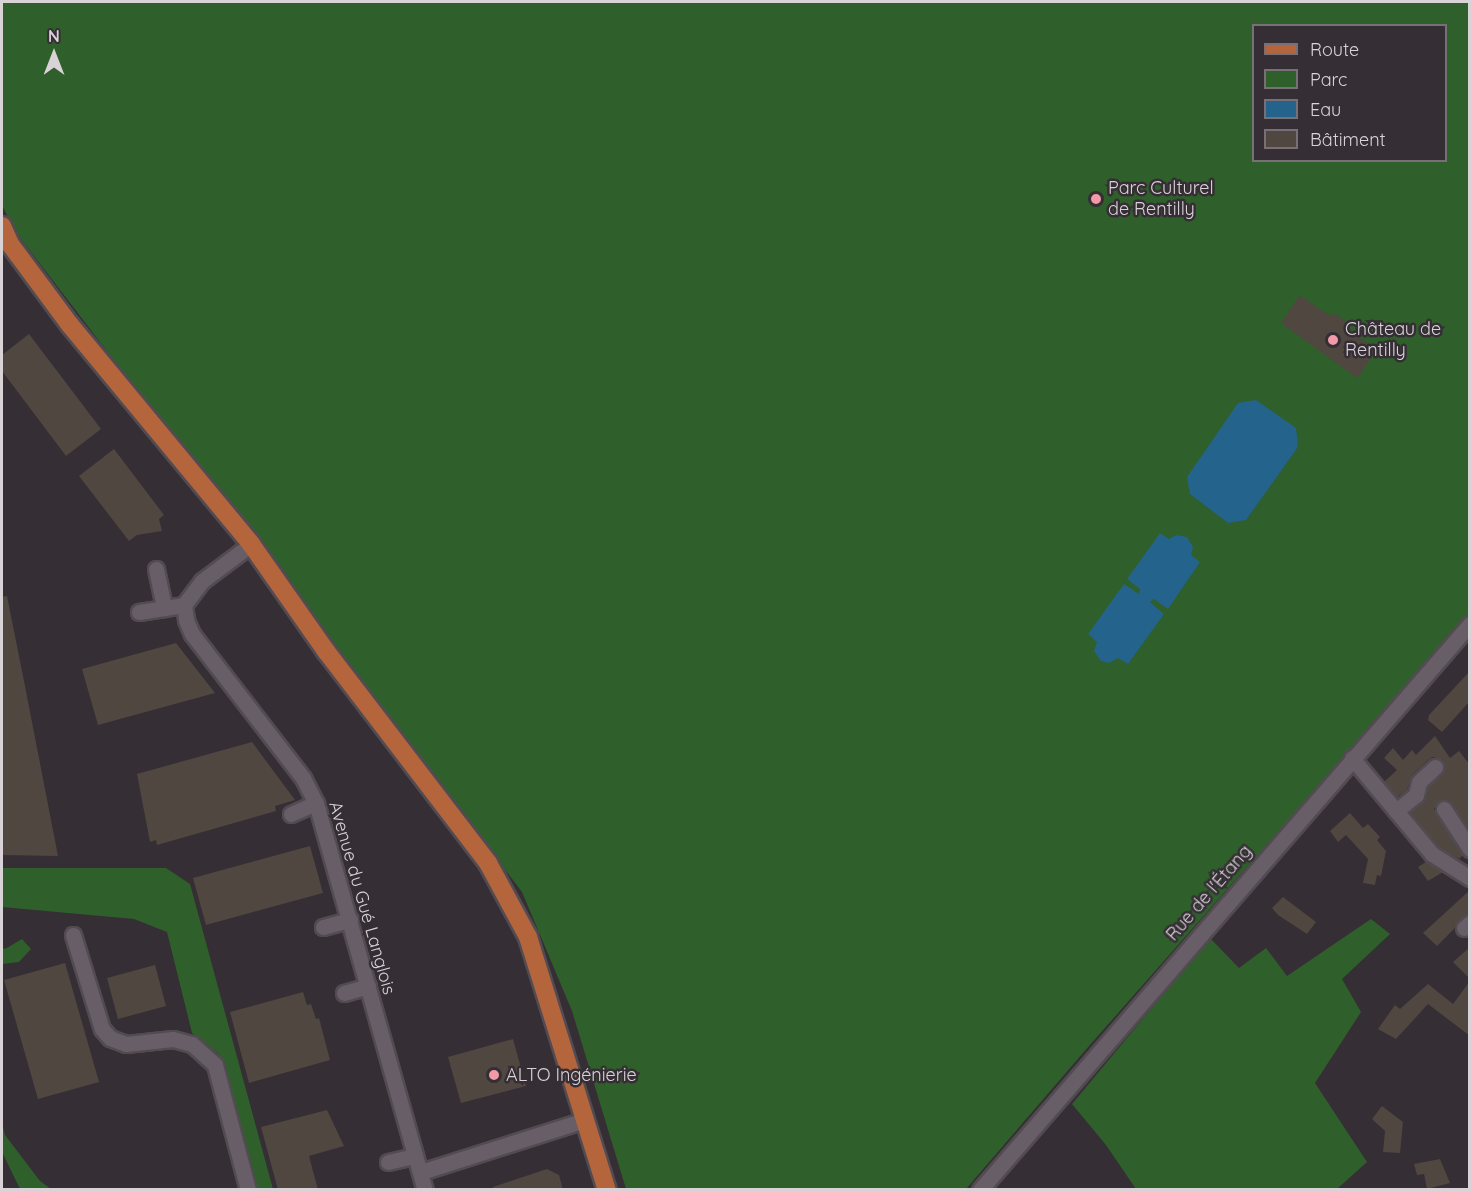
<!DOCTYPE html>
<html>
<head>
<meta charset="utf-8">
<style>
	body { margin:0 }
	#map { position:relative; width:1471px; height:1191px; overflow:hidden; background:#352e35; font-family:Quicksand,sans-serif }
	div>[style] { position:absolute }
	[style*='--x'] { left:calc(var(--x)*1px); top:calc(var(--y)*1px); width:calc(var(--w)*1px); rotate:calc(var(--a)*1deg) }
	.green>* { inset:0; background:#2f5f2b }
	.water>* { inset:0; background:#24638c }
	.building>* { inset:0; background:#504740 }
	.roads { filter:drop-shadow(2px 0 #524b51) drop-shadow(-2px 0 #524b51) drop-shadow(0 2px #524b51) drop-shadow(0 -2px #524b51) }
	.minor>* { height:15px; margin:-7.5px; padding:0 7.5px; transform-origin:7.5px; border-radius:7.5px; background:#675e67 }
	.major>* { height:18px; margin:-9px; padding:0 9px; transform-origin:9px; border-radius:9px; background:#b5653b }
	.dots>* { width:16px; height:16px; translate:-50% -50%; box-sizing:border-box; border:3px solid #352e35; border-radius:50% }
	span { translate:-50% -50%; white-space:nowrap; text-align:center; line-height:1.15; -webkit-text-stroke:5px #352e35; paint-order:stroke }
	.poi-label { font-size:18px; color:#d9d3d8 }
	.left { translate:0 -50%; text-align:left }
	.street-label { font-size:18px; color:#d9d3d8 }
	.frame { position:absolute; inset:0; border:3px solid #d9d3d8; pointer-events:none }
	.legend { position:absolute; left:1252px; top:24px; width:195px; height:138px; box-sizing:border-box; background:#352e35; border:2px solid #777076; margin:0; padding:8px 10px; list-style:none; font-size:18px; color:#d9d3d8 }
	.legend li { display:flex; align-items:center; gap:12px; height:30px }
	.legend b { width:30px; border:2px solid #777076 }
	.north { position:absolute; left:24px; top:24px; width:60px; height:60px; -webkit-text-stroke:4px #352e35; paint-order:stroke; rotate:0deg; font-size:16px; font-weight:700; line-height:24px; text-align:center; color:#d9d3d8 }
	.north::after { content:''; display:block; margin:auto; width:21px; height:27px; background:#d9d3d8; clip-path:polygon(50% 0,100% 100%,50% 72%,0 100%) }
</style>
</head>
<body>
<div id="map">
	<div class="green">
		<div style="clip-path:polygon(evenodd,2px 2px,1469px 2px,1469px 615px,1089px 1046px,966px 1189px,626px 1189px,572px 1011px,522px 892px,14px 230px,2px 205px,2px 2px,1254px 26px,1446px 26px,1446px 160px,1254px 160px,1254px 26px)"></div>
		<div style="clip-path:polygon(2px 868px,166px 868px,190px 884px,273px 1189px,255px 1189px,219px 1054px,192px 1033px,167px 932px,134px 919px,2px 907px)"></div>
		<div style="clip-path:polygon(1371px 919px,1390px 934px,1342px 979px,1361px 1012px,1315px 1083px,1367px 1162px,1337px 1189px,1136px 1189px,1106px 1145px,1072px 1104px,1210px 938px,1239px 968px,1266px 948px,1287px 976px)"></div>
		<div style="clip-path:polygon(22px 939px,31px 949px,19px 962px,2px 964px,2px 947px,5px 949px)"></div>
		<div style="clip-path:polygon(2px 1123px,5px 1135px,40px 1181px,51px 1189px,21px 1189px,19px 1187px,2px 1152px)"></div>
	</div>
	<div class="water">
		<div style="clip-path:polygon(1256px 400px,1296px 428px,1298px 447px,1246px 520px,1228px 523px,1190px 494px,1187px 477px,1238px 403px)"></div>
		<div style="clip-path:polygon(1160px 533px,1169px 539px,1176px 535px,1187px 537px,1193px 547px,1191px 555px,1200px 562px,1168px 609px,1154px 599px,1150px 602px,1164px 614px,1128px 664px,1118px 658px,1109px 663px,1101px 661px,1094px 651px,1097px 642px,1088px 634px,1124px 584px,1139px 594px,1140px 589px,1127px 579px)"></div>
	</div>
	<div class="building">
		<div style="clip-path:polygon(1300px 295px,1322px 311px,1332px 316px,1334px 313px,1351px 325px,1349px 327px,1357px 336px,1377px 350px,1357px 378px,1281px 323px)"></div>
		<div style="clip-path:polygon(29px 334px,101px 429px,66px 456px,2px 371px,2px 355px)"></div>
		<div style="clip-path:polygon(114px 449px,164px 515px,159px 519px,162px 531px,137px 535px,129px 541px,79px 476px)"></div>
		<div style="clip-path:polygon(7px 596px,25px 686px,58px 856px,2px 855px,2px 597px)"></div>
		<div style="clip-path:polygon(176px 643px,215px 693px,98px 725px,82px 669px)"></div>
		<div style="clip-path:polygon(1470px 671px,1470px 701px,1442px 732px,1428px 720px,1429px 715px)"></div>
		<div style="clip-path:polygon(1435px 736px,1450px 758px,1459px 751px,1470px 765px,1470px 825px,1467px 826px,1448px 800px,1439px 801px,1434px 809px,1463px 855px,1459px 859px,1438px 847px,1410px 812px,1423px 802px,1428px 787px,1444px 770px,1442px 760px,1433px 757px,1428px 760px,1412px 775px,1407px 790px,1397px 797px,1384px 782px,1397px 770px,1384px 758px,1393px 748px,1403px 760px,1412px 750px,1416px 755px)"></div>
		<div style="clip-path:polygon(252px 742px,295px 800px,275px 806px,276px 811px,157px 845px,156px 840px,150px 842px,137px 774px)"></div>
		<div style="clip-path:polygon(1350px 813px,1363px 828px,1368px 824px,1380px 837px,1377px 840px,1386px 851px,1381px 876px,1377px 875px,1375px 885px,1363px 883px,1368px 859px,1346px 835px,1338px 842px,1330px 831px)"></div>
		<div style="clip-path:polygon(310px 846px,323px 893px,206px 925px,193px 878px)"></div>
		<div style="clip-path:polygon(1426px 862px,1427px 862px,1443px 872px,1428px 881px,1418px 867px)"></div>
		<div style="clip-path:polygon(1470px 890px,1470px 913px,1458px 921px,1454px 929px,1437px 946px,1423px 933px)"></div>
		<div style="clip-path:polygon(1283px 897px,1316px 922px,1307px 934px,1278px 915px,1272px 908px)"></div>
		<div style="clip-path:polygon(1470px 947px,1470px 979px,1453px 962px)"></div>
		<div style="clip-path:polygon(65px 963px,99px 1082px,38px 1099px,4px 980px)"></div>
		<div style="clip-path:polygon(155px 965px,166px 1006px,118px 1019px,107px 978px)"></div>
		<div style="clip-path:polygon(1470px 981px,1470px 1036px,1428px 1004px,1396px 1039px,1378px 1029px,1395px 1005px,1400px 1009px,1428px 984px,1453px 1004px)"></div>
		<div style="clip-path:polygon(303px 992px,307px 1005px,311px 1004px,316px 1019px,319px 1018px,330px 1060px,249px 1083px,230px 1012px)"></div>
		<div style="clip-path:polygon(513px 1039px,526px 1086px,461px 1103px,448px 1057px)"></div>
		<div style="clip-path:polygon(1382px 1106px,1403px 1122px,1400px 1153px,1383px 1152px,1385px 1131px,1372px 1119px)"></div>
		<div style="clip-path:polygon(327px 1110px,344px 1146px,309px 1156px,318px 1190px,278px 1190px,261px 1127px)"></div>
		<div style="clip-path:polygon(1440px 1159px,1450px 1183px,1427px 1189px,1424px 1174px,1417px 1175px,1414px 1164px)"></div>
		<div style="clip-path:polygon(547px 1169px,559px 1175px,563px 1190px,493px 1190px,493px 1187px)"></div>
	</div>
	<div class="roads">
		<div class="minor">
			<div style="--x:242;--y:551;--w:50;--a:143.1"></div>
			<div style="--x:202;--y:581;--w:30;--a:127"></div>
			<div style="--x:184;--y:605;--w:15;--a:82"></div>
			<div style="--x:186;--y:620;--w:15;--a:67"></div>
			<div style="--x:192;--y:634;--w:182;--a:52.4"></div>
			<div style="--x:303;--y:778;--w:28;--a:63"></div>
			<div style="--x:316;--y:803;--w:402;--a:74.3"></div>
			<div style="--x:156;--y:569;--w:40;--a:78"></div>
			<div style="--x:139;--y:612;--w:46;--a:-8.8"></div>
			<div style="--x:1352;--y:758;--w:125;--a:50.2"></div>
			<div style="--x:1432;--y:854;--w:45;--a:32.3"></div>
			<div style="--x:1444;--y:809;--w:48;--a:57"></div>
			<div style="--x:1396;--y:811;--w:26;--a:-39"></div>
			<div style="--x:1416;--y:795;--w:13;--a:-77"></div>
			<div style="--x:1419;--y:782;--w:22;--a:-43"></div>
			<div style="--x:291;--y:814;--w:27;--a:-24"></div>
			<div style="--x:323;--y:927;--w:28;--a:-15"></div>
			<div style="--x:1464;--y:928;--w:8;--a:-40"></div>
			<div style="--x:73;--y:935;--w:98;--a:72.9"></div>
			<div style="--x:102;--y:1029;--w:12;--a:48"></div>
			<div style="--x:110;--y:1038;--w:17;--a:21"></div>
			<div style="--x:126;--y:1044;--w:47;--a:-6.1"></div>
			<div style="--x:173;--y:1039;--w:20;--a:15"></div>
			<div style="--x:192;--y:1044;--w:31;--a:42"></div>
			<div style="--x:215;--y:1065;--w:129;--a:75.2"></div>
			<div style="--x:344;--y:993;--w:25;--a:-16"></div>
			<div style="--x:388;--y:1162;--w:28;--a:-13"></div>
			<div style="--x:421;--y:1172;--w:172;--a:-17.6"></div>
			<div style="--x:980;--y:1190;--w:749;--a:-49.12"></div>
		</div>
		<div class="major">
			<div style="--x:2;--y:226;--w:20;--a:66"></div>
			<div style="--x:10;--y:244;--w:101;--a:53.5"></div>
			<div style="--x:70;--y:325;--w:284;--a:50.4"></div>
			<div style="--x:251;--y:544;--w:131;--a:55"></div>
			<div style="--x:326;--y:651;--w:267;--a:52.6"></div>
			<div style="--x:488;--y:863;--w:84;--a:61.6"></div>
			<div style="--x:528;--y:937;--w:265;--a:72.7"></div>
		</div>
	</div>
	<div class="dots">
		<div style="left:1096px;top:199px;background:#f39aa8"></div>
		<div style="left:1333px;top:340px;background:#f39aa8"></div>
		<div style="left:494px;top:1075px;background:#f39aa8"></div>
	</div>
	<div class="poi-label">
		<span class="left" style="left:1108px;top:199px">Parc Culturel<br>de Rentilly</span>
		<span class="left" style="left:1345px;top:340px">Château de<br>Rentilly</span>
		<span class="left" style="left:506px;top:1075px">ALTO Ingénierie</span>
	</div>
	<div class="street-label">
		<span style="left:1209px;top:893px;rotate:-49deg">Rue de l'Étang</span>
		<span style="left:362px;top:898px;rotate:74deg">Avenue du Gué Langlois</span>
	</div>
	<div class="frame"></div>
	<ul class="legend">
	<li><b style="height:8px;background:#b5653b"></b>Route</li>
	<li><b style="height:16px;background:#2f5f2b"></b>Parc</li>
	<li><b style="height:16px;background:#24638c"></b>Eau</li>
	<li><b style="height:16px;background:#504740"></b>Bâtiment</li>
	</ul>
	<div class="north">N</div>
</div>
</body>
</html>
